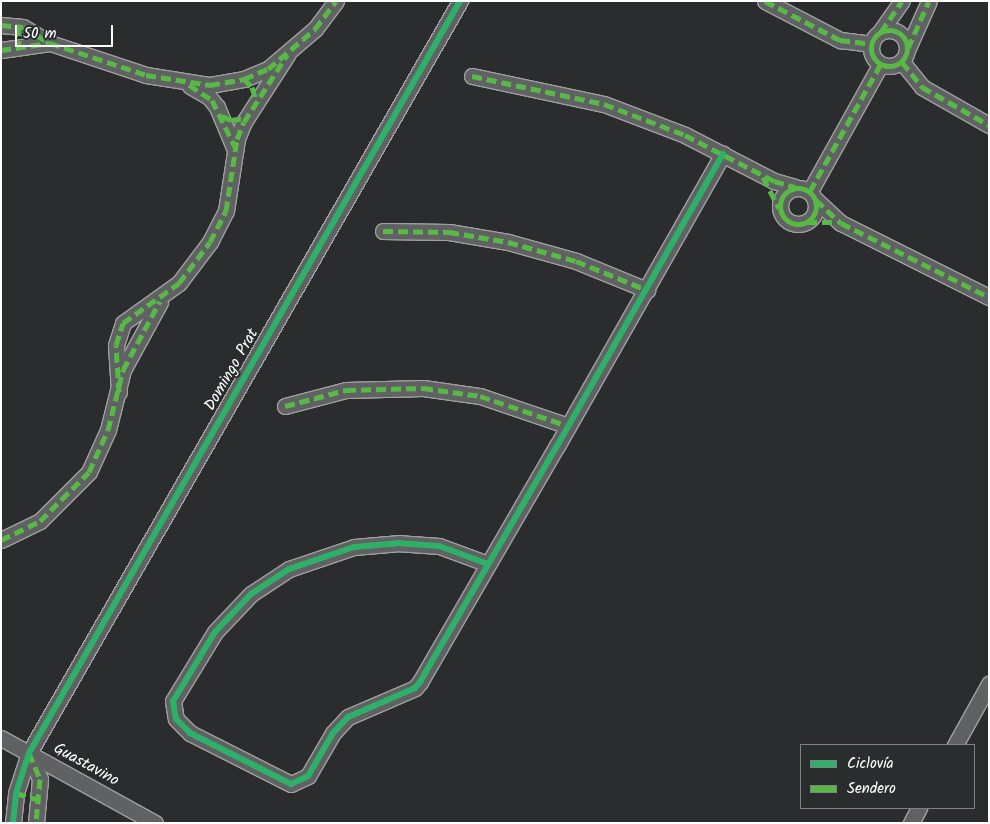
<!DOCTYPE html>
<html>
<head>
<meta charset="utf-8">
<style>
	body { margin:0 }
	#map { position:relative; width:990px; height:824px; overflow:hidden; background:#2b2c2d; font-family:Kalam,sans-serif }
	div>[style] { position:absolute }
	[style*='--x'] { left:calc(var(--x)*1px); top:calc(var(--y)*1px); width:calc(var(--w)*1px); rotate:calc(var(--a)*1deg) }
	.roads { filter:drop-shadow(1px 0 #a0a0a0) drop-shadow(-1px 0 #a0a0a0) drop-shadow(0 1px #a0a0a0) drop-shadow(0 -1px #a0a0a0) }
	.street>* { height:15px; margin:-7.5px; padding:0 7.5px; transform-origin:7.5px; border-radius:7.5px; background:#606162 }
	.street>.ring { margin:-7.5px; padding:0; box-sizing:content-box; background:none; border:15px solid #606162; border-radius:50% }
	.quiet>* { height:5px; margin-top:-2.5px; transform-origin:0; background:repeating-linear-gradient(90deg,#58b947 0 10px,transparent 0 15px) }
	.quiet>.ring { margin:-2.5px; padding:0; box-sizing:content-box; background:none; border:5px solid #58b947; border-radius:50% }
	.cycleway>* { height:6px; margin:-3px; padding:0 3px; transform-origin:3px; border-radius:3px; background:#2db169 }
	span { translate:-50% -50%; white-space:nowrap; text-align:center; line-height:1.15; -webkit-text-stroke:4px #2a2d2e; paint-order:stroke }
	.street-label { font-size:16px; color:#fff }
	.frame { position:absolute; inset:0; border:2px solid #fff; pointer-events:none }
	.legend { position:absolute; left:800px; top:744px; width:175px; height:65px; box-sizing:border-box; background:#2a2d2e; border:1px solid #7f8182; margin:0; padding:6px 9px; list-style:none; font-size:15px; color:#fff }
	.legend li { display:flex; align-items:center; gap:10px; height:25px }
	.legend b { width:25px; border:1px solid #7f8182 }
	.scale { position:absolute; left:15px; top:25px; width:98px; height:22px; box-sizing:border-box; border:2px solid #fff; border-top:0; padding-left:6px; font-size:15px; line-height:18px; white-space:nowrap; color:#fff; -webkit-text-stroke:4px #2a2d2e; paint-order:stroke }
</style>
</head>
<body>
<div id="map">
	<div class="roads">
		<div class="street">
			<div style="--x:765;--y:1;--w:85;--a:27.5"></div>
			<div style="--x:840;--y:40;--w:31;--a:7"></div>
			<div style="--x:1;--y:25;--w:22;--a:5"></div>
			<div style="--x:23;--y:27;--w:31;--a:31"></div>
			<div style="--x:50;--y:43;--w:101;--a:18.4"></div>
			<div style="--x:146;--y:75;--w:65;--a:8.9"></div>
			<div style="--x:210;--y:85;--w:35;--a:-10"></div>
			<div style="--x:244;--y:79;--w:26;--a:-23"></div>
			<div style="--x:268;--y:69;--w:62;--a:-40.4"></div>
			<div style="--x:315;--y:29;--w:35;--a:-53"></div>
			<div class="ring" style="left:871px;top:30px;width:21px;height:21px"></div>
			<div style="--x:880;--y:32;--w:38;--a:-55"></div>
			<div style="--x:908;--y:48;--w:51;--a:-65.9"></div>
			<div style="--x:1;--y:50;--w:49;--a:-8.1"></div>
			<div style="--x:902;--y:62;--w:32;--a:51"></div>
			<div style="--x:922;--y:87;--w:77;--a:29.6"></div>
			<div style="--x:472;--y:76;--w:135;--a:12"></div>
			<div style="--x:604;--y:104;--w:87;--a:20.9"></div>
			<div style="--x:685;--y:135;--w:100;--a:27.3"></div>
			<div style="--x:774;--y:181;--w:22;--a:16"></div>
			<div style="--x:190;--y:86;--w:22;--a:30"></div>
			<div style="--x:209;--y:97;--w:13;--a:51"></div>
			<div style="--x:217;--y:107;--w:47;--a:67.3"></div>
			<div class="ring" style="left:780px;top:188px;width:21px;height:21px"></div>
			<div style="--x:810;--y:191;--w:144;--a:-60.9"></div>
			<div style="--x:816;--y:200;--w:34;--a:43"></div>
			<div style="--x:841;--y:223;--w:165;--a:26.6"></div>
			<div style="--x:383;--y:231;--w:66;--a:0.9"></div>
			<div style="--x:449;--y:232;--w:60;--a:9.6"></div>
			<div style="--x:508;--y:242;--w:71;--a:15.6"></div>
			<div style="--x:576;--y:261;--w:77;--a:22.2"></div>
			<div style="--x:119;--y:392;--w:47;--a:-93.7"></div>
			<div style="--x:116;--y:345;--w:23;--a:-72"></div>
			<div style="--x:123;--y:323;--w:69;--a:-35.5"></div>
			<div style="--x:179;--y:283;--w:51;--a:-52.9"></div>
			<div style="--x:210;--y:242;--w:35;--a:-63"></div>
			<div style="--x:226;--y:211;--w:73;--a:-81.3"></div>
			<div style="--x:237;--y:139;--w:18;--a:-68"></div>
			<div style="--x:244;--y:122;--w:80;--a:-57.3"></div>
			<div style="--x:285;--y:406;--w:63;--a:-14.7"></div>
			<div style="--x:346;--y:390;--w:77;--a:-1.5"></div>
			<div style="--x:423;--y:388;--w:58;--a:8"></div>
			<div style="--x:480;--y:396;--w:93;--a:18.8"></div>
			<div style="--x:1;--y:540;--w:43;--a:-26"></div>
			<div style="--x:40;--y:521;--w:69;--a:-45"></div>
			<div style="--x:89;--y:472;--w:46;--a:-65.7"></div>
			<div style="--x:108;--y:430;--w:62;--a:-76"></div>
			<div style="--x:123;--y:370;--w:77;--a:-61.4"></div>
			<div style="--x:488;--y:564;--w:52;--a:-159.8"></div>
			<div style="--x:439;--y:546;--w:39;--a:-176"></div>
			<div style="--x:400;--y:543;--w:46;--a:175"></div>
			<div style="--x:354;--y:547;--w:69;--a:161.3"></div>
			<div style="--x:289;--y:569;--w:45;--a:146.7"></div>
			<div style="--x:251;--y:594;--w:52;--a:133.5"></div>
			<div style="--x:215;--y:632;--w:81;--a:121.3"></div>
			<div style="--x:173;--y:701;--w:18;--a:81"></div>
			<div style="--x:176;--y:719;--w:20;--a:45"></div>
			<div style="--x:190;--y:733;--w:113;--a:26.8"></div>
			<div style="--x:291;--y:784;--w:19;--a:-25"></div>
			<div style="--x:308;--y:776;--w:50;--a:-59.8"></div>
			<div style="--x:333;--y:733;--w:22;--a:-47"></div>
			<div style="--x:348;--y:717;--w:73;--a:-23.4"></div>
			<div style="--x:415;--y:688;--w:8;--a:-50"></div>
			<div style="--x:420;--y:682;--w:273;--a:-59.9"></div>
			<div style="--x:557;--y:446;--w:336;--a:-60.4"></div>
			<div style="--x:1;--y:738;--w:176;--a:28.9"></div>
			<div style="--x:955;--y:745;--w:70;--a:-60.9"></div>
			<div style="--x:29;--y:753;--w:28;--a:67"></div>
			<div style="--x:40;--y:779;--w:44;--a:95.2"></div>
			<div style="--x:13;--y:823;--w:30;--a:-84"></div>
			<div style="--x:16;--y:793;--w:42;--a:-72"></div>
			<div style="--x:29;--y:753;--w:867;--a:-60.18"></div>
			<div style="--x:911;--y:823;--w:17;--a:-62"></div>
		</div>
	</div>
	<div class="quiet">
		<div style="--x:765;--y:1;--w:85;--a:27.5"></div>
		<div style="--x:840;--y:40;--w:31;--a:7"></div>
		<div style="--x:1;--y:25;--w:22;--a:5"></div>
		<div style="--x:23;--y:27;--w:31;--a:31"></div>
		<div style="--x:50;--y:43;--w:101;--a:18.4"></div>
		<div style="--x:146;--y:75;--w:65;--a:8.9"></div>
		<div style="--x:210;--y:85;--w:35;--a:-10"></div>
		<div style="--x:244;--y:79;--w:26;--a:-23"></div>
		<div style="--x:268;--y:69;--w:62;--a:-40.4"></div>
		<div style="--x:315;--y:29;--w:35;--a:-53"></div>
		<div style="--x:18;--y:26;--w:20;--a:87"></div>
		<div class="ring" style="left:871px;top:30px;width:31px;height:31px"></div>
		<div style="--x:881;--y:32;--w:37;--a:-56"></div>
		<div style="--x:908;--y:48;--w:51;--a:-65.9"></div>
		<div style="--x:1;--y:50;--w:49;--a:-8.1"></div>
		<div style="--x:902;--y:62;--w:32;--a:51"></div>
		<div style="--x:922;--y:87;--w:77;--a:29.6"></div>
		<div style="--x:472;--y:76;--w:135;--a:12"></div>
		<div style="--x:604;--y:104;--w:87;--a:20.9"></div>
		<div style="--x:685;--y:135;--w:100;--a:27.3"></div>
		<div style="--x:774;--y:181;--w:22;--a:16"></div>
		<div style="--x:244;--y:79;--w:11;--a:45"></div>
		<div style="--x:252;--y:87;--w:14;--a:73"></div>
		<div style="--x:189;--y:85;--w:27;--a:33"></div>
		<div style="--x:212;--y:100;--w:52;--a:63.9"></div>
		<div style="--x:222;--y:116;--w:10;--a:24"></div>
		<div style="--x:231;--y:120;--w:15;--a:-8"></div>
		<div style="--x:763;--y:177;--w:35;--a:63"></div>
		<div class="ring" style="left:780px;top:188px;width:31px;height:31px"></div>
		<div style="--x:810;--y:191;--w:144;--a:-60.9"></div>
		<div style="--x:816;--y:200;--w:34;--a:43"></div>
		<div style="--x:841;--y:223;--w:165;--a:26.6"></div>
		<div style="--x:807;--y:222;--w:30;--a:0"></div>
		<div style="--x:383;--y:231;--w:66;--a:0.9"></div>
		<div style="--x:449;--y:232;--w:60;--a:9.6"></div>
		<div style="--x:508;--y:242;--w:71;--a:15.6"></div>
		<div style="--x:576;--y:261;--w:77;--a:22.2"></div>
		<div style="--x:119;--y:392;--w:47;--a:-93.7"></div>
		<div style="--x:116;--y:345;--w:23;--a:-72"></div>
		<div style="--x:123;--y:323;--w:69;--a:-35.5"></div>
		<div style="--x:179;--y:283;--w:51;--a:-52.9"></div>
		<div style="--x:210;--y:242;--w:35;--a:-63"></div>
		<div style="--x:226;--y:211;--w:73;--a:-81.3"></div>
		<div style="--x:237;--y:139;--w:18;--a:-68"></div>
		<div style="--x:244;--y:122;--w:80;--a:-57.3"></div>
		<div style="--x:285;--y:406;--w:63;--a:-14.7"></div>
		<div style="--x:346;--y:390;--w:77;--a:-1.5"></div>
		<div style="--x:423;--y:388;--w:58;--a:8"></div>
		<div style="--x:480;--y:396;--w:93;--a:18.8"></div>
		<div style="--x:1;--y:540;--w:43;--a:-26"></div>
		<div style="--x:40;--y:521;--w:69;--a:-45"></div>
		<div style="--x:89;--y:472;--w:46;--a:-65.7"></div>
		<div style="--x:108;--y:430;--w:62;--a:-76"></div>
		<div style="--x:123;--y:370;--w:78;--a:-61.8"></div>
		<div style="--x:29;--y:753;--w:28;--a:67"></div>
		<div style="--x:40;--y:779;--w:44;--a:95.2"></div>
		<div style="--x:16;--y:793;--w:24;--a:17"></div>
	</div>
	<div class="cycleway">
		<div style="--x:488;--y:564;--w:52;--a:-159.8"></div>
		<div style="--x:439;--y:546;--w:39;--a:-176"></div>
		<div style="--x:400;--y:543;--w:46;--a:175"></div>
		<div style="--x:354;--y:547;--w:69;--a:161.3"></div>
		<div style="--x:289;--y:569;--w:45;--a:146.7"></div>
		<div style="--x:251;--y:594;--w:52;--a:133.5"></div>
		<div style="--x:215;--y:632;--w:81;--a:121.3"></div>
		<div style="--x:173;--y:701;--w:18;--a:81"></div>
		<div style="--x:176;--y:719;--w:20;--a:45"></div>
		<div style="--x:190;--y:733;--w:113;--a:26.8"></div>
		<div style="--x:291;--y:784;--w:19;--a:-25"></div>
		<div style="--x:308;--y:776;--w:50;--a:-59.8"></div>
		<div style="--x:333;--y:733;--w:22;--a:-47"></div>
		<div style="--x:348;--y:717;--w:73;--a:-23.4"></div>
		<div style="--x:415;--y:688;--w:8;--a:-50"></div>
		<div style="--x:420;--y:682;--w:273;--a:-59.9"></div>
		<div style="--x:557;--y:446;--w:336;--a:-60.4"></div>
		<div style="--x:13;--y:823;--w:30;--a:-84"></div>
		<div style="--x:16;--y:793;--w:42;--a:-72"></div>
		<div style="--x:29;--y:753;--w:867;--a:-60.18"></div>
	</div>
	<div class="street-label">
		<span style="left:232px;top:370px;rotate:-60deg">Domingo Prat</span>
		<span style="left:86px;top:765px;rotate:29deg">Guastavino</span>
	</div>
	<div class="frame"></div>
	<ul class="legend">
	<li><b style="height:6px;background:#2db169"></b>Ciclovía</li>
	<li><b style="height:6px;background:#58b947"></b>Sendero</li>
	</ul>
	<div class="scale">50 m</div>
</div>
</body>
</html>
